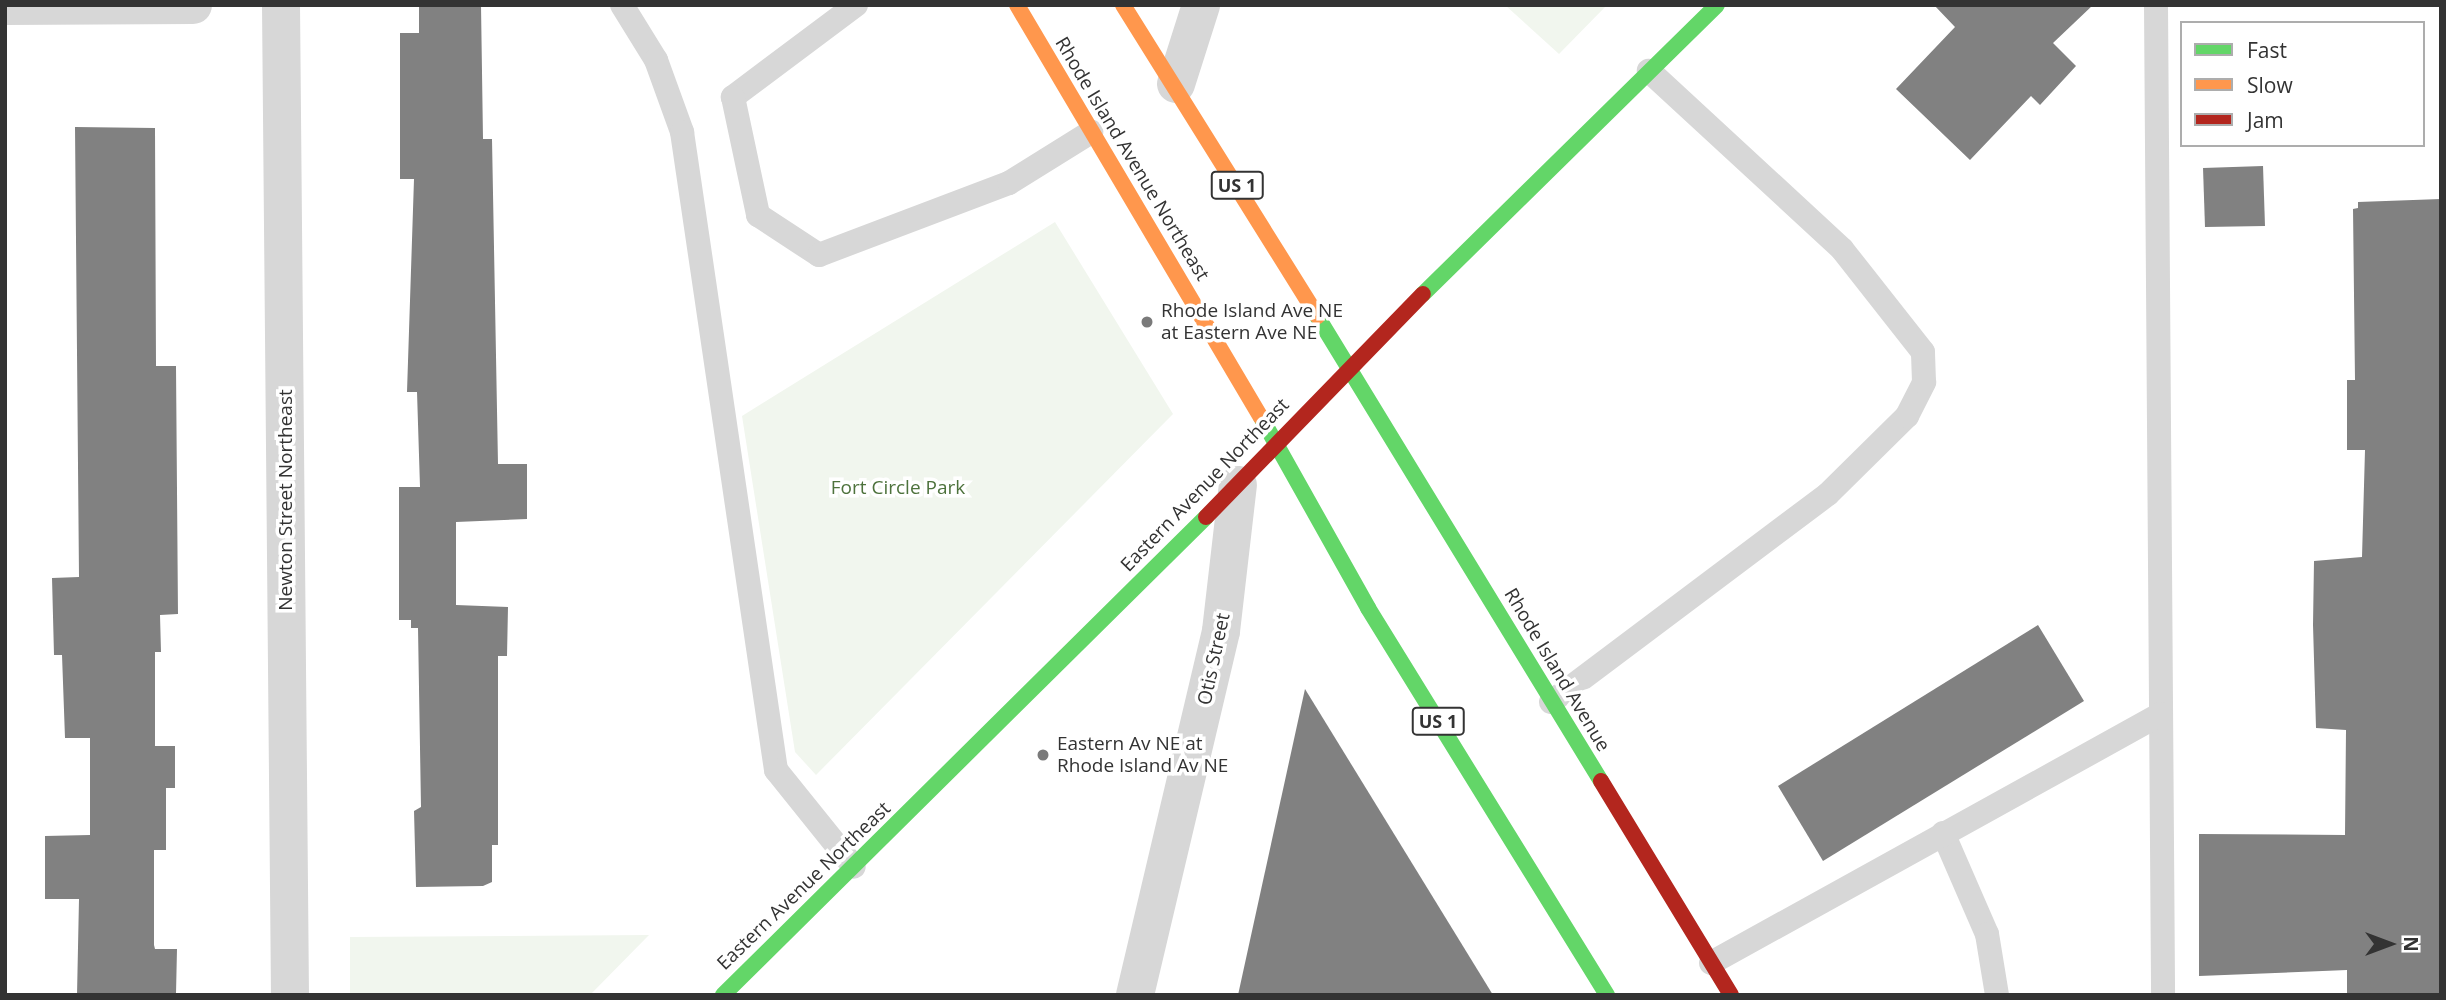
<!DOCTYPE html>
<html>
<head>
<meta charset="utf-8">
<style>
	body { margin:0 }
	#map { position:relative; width:2446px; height:1000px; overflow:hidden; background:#fff; font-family:"Open Sans",sans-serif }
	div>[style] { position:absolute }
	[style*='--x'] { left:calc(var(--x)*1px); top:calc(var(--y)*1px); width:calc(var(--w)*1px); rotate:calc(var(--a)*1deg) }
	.green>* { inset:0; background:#f1f6ee }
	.building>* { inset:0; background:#818181 }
	.lane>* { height:24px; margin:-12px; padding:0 12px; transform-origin:12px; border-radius:12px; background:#d7d7d7 }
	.street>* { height:38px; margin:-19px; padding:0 19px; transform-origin:19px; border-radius:19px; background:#d7d7d7 }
	.fast>* { height:16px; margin:-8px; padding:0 8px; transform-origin:8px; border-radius:8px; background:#63d668 }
	.slow>* { height:16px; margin:-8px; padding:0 8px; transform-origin:8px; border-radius:8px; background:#ff974d }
	.jam>* { height:16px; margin:-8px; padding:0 8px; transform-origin:8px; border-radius:8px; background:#b3261e }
	.dots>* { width:19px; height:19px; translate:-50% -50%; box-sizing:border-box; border:4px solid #fff; border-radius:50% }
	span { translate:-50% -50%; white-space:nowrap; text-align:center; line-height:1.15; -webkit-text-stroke:7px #fff; paint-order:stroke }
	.shield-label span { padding:2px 5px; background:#fff; border:2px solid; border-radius:5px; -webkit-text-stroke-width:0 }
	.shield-label { font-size:18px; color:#333; font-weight:700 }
	.street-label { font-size:19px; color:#333 }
	.poi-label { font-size:19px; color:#333 }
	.left { translate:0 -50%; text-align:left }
	.park-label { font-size:19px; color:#4d723c }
	.frame { position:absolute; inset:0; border:7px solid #333; pointer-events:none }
	.legend { position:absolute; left:2180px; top:21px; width:245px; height:126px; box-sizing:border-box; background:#fff; border:2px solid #adadad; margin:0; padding:9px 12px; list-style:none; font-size:21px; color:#333 }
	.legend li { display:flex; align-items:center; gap:14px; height:35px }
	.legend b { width:35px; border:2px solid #adadad }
	.north { position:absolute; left:2355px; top:909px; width:70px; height:70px; -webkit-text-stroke:5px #fff; paint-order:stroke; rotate:90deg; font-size:19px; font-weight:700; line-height:28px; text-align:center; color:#333 }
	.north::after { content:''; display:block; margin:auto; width:24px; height:32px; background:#333; clip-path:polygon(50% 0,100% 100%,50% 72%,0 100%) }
</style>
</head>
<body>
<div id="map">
	<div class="green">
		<div style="clip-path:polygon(1505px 5px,1607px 5px,1559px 54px)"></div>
		<div style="clip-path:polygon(1055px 222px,1173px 414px,816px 775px,795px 752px,742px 416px)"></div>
		<div style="clip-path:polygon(649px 935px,590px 995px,350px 995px,350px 937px)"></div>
	</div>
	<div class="building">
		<div style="clip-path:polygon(419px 5px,481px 5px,483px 139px,492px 139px,498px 464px,527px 464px,527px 519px,456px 522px,456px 605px,508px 607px,507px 656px,498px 656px,498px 845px,492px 845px,492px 882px,483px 886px,416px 887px,414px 811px,421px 807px,418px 628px,411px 628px,411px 620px,399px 620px,399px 487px,420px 487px,417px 392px,407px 392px,414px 179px,400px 179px,400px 33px,419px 33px)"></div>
		<div style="clip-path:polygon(1934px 5px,2093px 5px,2053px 43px,2076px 66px,2040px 105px,2031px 96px,1970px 160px,1896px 89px,1955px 27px)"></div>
		<div style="clip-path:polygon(75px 127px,155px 128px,156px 366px,176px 366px,178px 614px,160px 615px,161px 652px,155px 652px,155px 746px,175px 746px,175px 788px,166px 788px,166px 850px,154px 850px,154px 945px,155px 949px,177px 949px,176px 994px,77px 995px,79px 899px,45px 899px,45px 836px,90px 835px,90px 738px,65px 738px,62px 655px,54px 655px,52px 578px,79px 577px)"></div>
		<div style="clip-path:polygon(2263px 166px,2265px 226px,2205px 227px,2203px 168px)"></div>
		<div style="clip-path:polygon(2441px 199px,2441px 995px,2347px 995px,2347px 970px,2199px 976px,2199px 834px,2345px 835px,2346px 730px,2316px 728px,2313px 625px,2314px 561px,2362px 557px,2365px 450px,2347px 450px,2347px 380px,2355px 380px,2353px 209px,2358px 208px,2358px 202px)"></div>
		<div style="clip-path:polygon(2038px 625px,2084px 701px,1823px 861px,1778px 786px)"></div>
		<div style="clip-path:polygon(1305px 689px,1493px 995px,1238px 995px)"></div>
	</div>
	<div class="lane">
		<div style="--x:622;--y:5;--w:65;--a:58.3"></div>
		<div style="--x:656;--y:60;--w:77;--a:70.1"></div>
		<div style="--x:682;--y:132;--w:645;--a:81.62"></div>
		<div style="--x:776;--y:770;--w:124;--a:51.2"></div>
		<div style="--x:856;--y:5;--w:154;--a:143.2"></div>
		<div style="--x:733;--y:97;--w:121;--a:78"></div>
		<div style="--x:758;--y:215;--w:73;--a:33.3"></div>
		<div style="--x:819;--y:255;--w:203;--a:-20.8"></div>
		<div style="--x:1009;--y:183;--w:97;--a:-31.9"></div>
		<div style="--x:2156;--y:5;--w:990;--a:89.59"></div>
		<div style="--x:1551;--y:702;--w:346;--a:-36.9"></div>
		<div style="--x:1828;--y:494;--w:111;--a:-44.6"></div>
		<div style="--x:1907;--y:416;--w:38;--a:-63"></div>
		<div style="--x:1924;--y:382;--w:30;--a:-92"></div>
		<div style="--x:1923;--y:352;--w:131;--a:-128.2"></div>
		<div style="--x:1842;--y:249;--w:263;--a:-137.3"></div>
		<div style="--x:1943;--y:833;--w:110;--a:66.5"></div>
		<div style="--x:1987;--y:934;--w:62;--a:80.7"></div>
		<div style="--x:1711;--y:963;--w:514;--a:-28.96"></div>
	</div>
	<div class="street">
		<div style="--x:281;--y:5;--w:990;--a:89.48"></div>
		<div style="--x:5;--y:6;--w:188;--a:-0.3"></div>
		<div style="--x:1176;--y:84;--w:83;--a:-72.4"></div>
		<div style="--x:1135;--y:995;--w:374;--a:-76.7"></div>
		<div style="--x:1221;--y:631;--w:147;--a:-83.4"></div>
	</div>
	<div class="fast">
		<div style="--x:1423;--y:294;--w:412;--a:-44.5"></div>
		<div style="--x:1317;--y:316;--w:545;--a:58.59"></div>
		<div style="--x:1261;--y:417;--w:219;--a:60.7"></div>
		<div style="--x:1368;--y:608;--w:455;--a:58.3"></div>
		<div style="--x:723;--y:995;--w:680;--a:-44.7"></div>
	</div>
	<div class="slow">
		<div style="--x:1017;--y:5;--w:479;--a:59.4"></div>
		<div style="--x:1123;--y:5;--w:367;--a:58"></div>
	</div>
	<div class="jam">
		<div style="--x:1206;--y:517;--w:311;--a:-45.8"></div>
		<div style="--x:1601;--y:781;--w:250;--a:58.7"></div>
	</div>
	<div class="dots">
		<div style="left:1147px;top:322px;background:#7a7a7a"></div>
		<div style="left:1043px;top:755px;background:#7a7a7a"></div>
	</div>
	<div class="shield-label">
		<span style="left:1237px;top:185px">US 1</span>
		<span style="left:1438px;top:721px">US 1</span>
	</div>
	<div class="street-label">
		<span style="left:1132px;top:159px;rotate:59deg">Rhode Island Avenue Northeast</span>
		<span style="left:1205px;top:485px;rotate:-46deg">Eastern Avenue Northeast</span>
		<span style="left:286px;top:500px;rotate:-90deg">Newton Street Northeast</span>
		<span style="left:1214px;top:659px;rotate:-78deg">Otis Street</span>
		<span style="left:1557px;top:670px;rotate:59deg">Rhode Island Avenue</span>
		<span style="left:804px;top:886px;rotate:-44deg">Eastern Avenue Northeast</span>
	</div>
	<div class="poi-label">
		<span class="left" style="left:1161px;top:322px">Rhode Island Ave NE<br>at Eastern Ave NE</span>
		<span class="left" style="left:1057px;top:755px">Eastern Av NE at<br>Rhode Island Av NE</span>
	</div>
	<div class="park-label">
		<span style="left:898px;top:488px">Fort Circle Park</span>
	</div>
	<div class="frame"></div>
	<ul class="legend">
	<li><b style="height:9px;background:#63d668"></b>Fast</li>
	<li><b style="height:9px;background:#ff974d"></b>Slow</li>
	<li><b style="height:9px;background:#b3261e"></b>Jam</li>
	</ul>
	<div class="north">N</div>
</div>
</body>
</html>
